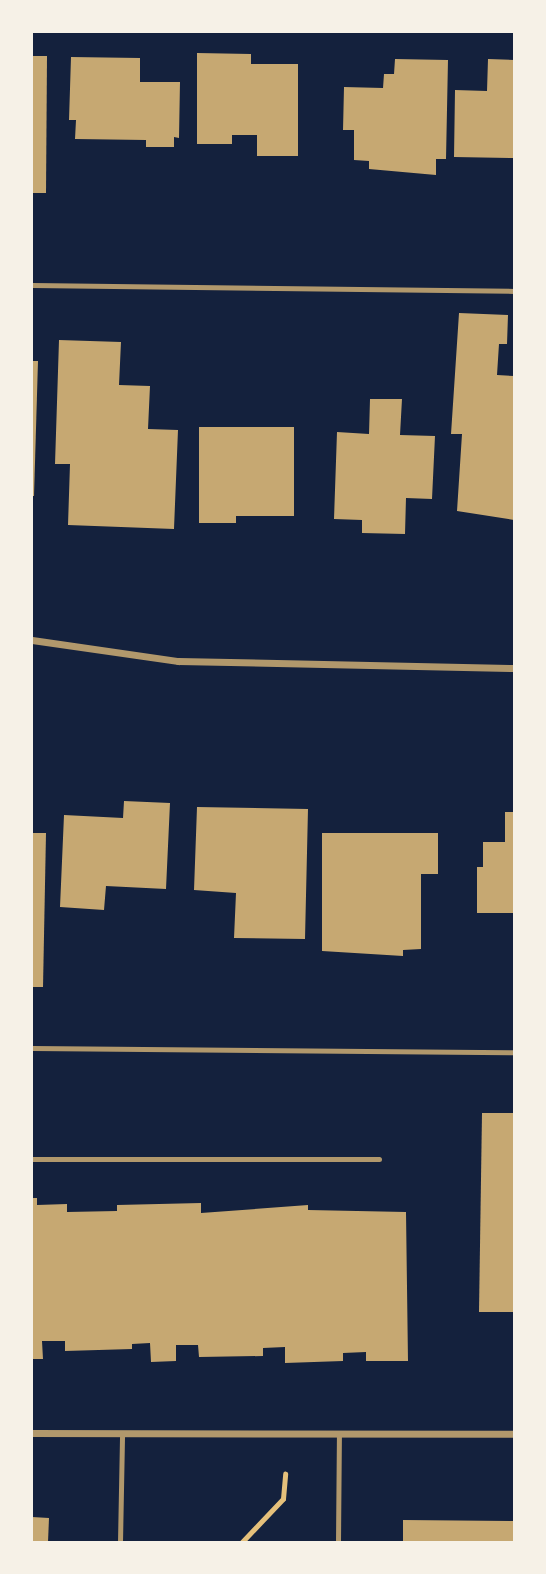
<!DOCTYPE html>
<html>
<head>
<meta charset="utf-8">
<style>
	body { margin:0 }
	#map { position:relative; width:546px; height:1574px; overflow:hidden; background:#14213d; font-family:"IBM Plex Sans",sans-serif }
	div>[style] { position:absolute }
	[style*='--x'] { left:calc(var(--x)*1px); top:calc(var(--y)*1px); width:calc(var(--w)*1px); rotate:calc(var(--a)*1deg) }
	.building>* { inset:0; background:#c6a872 }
	.path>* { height:4.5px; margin:-2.25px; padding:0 2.25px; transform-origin:2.25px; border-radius:2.25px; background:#e5c07b }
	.service>* { height:5px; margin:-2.5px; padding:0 2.5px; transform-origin:2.5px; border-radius:2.5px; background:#b1986c }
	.minor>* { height:7px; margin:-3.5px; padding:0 3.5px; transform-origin:3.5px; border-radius:3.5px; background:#b1986c }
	span { translate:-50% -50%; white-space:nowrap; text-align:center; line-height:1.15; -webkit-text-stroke:5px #f6f1e7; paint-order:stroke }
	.frame { position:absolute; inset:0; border:33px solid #f6f1e7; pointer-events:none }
</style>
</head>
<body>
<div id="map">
	<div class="building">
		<div style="clip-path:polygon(197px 53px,251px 54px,251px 64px,298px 64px,298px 156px,257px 156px,257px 135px,232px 135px,232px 144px,197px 144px)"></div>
		<div style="clip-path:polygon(32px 56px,47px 56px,46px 193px,32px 193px)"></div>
		<div style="clip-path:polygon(71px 57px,140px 58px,140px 82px,180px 82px,179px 138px,174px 137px,174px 147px,146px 147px,146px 140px,75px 139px,76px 120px,69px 120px)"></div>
		<div style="clip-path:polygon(395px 59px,448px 60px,446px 159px,436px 159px,436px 175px,369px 169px,369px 161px,354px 160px,354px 130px,343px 130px,344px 87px,383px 88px,384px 74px,394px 74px)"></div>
		<div style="clip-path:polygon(488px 59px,514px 60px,514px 158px,454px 157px,455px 90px,487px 91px)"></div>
		<div style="clip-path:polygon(459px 313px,508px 315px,507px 344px,499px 344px,497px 375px,514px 376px,514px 520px,457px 511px,462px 434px,451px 434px)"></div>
		<div style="clip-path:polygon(59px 340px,121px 342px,119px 385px,150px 386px,148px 429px,178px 430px,174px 529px,68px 525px,70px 464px,55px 464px)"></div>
		<div style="clip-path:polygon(32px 361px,38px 361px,34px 496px,32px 496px)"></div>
		<div style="clip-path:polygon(370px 399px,402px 399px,400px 435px,435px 436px,432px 499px,406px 498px,405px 534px,362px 533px,362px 520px,334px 519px,337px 432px,369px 434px)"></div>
		<div style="clip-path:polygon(199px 427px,294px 427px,294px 516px,236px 516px,236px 523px,199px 523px)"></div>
		<div style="clip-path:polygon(124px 801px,170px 803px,166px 889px,106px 886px,104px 910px,60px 907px,64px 815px,123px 818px)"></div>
		<div style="clip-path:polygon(197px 807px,308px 809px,305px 939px,234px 938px,236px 893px,194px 890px)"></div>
		<div style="clip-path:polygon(505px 812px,514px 812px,514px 913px,477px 913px,477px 867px,483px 867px,483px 842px,505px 842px)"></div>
		<div style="clip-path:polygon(32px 833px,46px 833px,43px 987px,32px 987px)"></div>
		<div style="clip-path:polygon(322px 833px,438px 833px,438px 874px,421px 874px,421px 949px,403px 950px,403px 956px,322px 951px)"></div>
		<div style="clip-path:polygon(482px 1113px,514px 1113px,514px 1312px,479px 1312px)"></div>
		<div style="clip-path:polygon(32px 1198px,37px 1198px,37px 1205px,67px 1204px,67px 1212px,117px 1211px,117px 1205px,201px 1203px,201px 1213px,308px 1205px,308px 1210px,406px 1212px,408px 1361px,366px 1361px,366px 1352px,343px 1353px,343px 1361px,285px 1363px,285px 1347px,263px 1348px,263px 1356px,199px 1357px,198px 1345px,176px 1345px,176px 1361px,151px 1362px,150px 1343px,132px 1344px,132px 1349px,65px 1351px,65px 1341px,42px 1341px,43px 1359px,32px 1359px)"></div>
		<div style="clip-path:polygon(32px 1517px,49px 1518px,48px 1542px,32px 1542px)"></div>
		<div style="clip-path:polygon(403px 1520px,514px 1521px,514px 1542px,403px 1542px)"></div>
	</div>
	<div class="path">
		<div style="--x:242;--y:1542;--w:59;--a:-46.4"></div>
		<div style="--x:283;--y:1499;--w:25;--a:-85"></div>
	</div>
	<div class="service">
		<div style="--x:32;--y:285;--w:482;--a:0.7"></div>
		<div style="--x:32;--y:1048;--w:482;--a:0.5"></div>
		<div style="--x:32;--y:1159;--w:347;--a:0"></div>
		<div style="--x:120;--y:1542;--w:108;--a:-88.9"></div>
		<div style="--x:338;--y:1542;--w:108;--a:-89.5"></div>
	</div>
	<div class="minor">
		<div style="--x:32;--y:640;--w:148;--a:8.2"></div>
		<div style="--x:178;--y:661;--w:336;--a:1.2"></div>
		<div style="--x:32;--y:1433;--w:482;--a:0.1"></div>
	</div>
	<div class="frame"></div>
</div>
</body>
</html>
